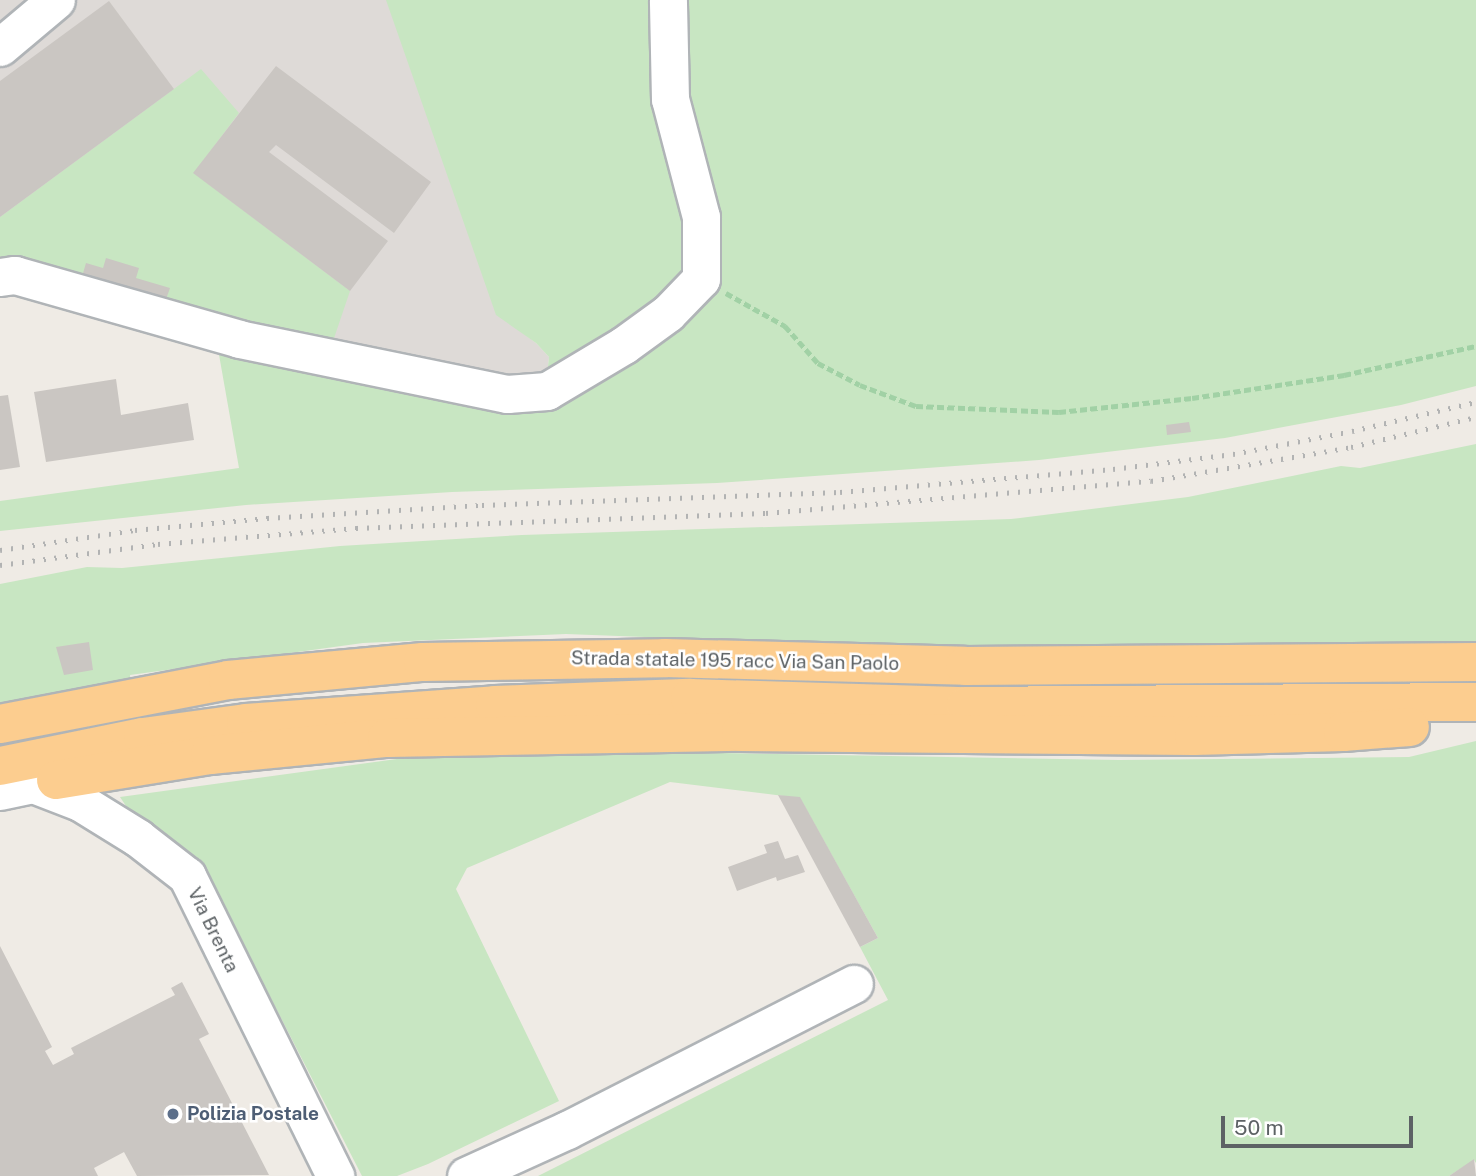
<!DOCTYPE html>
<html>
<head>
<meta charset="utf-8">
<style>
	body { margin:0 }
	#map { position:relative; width:1476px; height:1176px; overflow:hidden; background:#efebe5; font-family:"Public Sans",sans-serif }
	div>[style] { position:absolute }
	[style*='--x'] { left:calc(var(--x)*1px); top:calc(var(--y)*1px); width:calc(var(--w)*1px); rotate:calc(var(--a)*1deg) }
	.industrial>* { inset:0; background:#dedad7 }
	.green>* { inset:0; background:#c8e6c2 }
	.building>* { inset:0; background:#cac6c2 }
	.path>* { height:4.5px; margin-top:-2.25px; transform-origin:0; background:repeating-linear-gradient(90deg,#a1d1a5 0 7px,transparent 0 10.5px) }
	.roads { filter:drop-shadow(2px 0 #b0b4b7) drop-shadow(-2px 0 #b0b4b7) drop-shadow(0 2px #b0b4b7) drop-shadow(0 -2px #b0b4b7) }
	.minor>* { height:37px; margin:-18.5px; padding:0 18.5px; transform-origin:18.5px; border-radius:18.5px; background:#fff }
	.highway>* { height:38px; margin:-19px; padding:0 19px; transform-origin:19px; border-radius:19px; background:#fccd8f }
	.rail>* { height:5px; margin-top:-2.5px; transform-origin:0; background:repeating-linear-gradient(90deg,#b2b3b3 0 2px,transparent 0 11px) }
	.dots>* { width:19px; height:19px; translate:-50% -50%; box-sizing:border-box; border:4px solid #fff; border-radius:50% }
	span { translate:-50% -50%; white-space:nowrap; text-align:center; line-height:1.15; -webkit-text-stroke:5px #fff; paint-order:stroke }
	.street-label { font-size:19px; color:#5d6265 }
	.service-label { font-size:19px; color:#4e5e75; font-weight:700 }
	.left { translate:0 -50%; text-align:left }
	.scale { position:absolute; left:1221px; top:1116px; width:192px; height:32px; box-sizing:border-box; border:4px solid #5d6265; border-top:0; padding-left:9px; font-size:21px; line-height:24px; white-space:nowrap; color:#5d6265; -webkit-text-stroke:5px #fff; paint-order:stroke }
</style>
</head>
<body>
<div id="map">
	<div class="industrial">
		<div style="clip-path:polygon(0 0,650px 0,497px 314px,536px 343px,549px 357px,547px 375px,512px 385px,0 258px)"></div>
	</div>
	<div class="green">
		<div style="clip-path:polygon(386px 0,1476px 0,1476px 386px,1401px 405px,1225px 438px,1039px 460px,717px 483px,452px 492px,246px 505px,0 531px,0 501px,239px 468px,218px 349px,0 258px,0 217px,201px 69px,239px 113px,194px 173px,350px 291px,331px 347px,512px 385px,547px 375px,549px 357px,536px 343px,496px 315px)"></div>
		<div style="clip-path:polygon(1476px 444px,1476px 644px,1190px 648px,878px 646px,566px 634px,363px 643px,130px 675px,137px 752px,0 777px,0 584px,87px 567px,122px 568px,340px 546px,522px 535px,1011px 519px,1188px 497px,1341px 466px,1360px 468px)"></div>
		<div style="clip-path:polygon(1476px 741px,1476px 1163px,1474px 1160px,1449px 1176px,538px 1176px,888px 1000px,860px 947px,878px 938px,800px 798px,670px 782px,467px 868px,456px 889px,559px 1101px,428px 1164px,397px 1176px,362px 1176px,201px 862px,128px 809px,120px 797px,404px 758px,722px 753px,1119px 760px,1409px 757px)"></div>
	</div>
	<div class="building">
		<div style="clip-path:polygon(109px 1px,174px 89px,0 217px,0 81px)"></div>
		<div style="clip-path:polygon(276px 66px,431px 182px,394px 233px,276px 145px,269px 152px,388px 241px,350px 291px,193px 173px)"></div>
		<div style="clip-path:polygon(106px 258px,139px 268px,136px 278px,170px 288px,164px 305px,81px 280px,86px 263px,103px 268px)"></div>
		<div style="clip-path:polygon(116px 379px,121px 415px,188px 403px,194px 440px,46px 462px,34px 392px)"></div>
		<div style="clip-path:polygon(8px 395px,20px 467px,0 470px,0 396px)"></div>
		<div style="clip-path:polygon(1189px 422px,1191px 432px,1167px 435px,1166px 425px)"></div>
		<div style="clip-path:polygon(89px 642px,93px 670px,64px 675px,56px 647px)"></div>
		<div style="clip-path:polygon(778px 795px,800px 797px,878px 938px,860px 947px)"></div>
		<div style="clip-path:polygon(778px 841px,785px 859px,798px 855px,805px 872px,777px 881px,776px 877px,737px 891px,728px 867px,767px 853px,764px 845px)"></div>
		<div style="clip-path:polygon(0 946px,52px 1047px,45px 1051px,53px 1065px,74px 1054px,71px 1048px,175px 995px,171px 988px,182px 982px,209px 1034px,199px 1039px,269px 1175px,137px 1176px,124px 1152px,94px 1168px,98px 1176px,0 1176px)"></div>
		<div style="clip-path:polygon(1474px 1159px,1476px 1176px,1449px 1176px)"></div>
	</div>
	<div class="path">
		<div style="--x:726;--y:293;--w:68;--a:29.2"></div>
		<div style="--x:785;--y:326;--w:50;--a:48.3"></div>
		<div style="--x:818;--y:363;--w:47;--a:27.6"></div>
		<div style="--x:860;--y:385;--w:60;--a:20.6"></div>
		<div style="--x:916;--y:406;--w:143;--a:2.4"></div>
		<div style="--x:1059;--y:412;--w:134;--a:-6"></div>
		<div style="--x:1192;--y:398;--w:154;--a:-8.6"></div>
		<div style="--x:1344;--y:375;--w:135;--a:-12.4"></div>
	</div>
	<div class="roads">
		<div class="minor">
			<div style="--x:0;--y:47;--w:73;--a:-40"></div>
			<div style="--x:0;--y:277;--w:15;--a:-8"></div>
			<div style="--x:15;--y:275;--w:233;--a:15.9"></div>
			<div style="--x:239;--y:339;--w:274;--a:11.6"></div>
			<div style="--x:507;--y:394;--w:40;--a:-4.3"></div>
			<div style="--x:547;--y:391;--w:90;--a:-30.9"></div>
			<div style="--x:624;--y:345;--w:54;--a:-36"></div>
			<div style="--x:668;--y:313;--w:47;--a:-45.9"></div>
			<div style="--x:701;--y:279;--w:62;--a:-90"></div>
			<div style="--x:701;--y:217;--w:122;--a:-104.7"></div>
			<div style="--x:670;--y:99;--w:99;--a:-91.2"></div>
			<div style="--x:0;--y:791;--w:34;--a:-12"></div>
			<div style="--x:33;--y:784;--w:50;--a:21"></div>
			<div style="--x:80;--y:802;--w:68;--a:31.8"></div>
			<div style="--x:138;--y:838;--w:62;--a:37.8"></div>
			<div style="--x:187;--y:876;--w:335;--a:63.7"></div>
			<div style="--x:466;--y:1176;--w:111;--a:-24.5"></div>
			<div style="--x:567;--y:1130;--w:322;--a:-27"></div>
		</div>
		<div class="highway">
			<div style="--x:0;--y:724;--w:232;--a:-10.9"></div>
			<div style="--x:228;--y:680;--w:196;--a:-5.3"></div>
			<div style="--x:423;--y:662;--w:242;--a:-0.9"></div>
			<div style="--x:665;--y:658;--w:300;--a:1.5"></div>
			<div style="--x:965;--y:666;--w:511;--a:-0.45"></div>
			<div style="--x:0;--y:766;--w:146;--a:-11.5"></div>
			<div style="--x:143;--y:737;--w:104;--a:-7.7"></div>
			<div style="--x:246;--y:723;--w:250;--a:-4.1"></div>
			<div style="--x:495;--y:705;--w:195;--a:-2.1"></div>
			<div style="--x:690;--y:698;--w:276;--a:1.7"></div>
			<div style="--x:966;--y:706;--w:510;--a:-0.45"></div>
			<div style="--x:56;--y:780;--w:156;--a:-9.2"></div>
			<div style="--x:210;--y:755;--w:178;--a:-5.5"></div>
			<div style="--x:387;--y:738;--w:354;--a:-1"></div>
			<div style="--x:741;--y:732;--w:453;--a:0.5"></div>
			<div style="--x:1194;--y:736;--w:149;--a:-1.5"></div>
			<div style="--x:1343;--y:732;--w:67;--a:-4.3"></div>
		</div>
	</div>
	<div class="rail">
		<div style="--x:0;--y:550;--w:136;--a:-8.4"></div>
		<div style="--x:135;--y:530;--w:133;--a:-5.2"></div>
		<div style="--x:267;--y:518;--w:215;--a:-3.5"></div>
		<div style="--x:482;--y:505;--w:358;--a:-2.1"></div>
		<div style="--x:840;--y:492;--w:274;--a:-4.8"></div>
		<div style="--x:1113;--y:469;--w:121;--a:-7.1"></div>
		<div style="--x:1233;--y:454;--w:121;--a:-10.9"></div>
		<div style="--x:1352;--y:431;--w:127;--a:-13.2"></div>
		<div style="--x:0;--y:565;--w:159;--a:-7.6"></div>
		<div style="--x:158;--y:544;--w:199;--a:-4.6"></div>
		<div style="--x:356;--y:528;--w:410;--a:-2.1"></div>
		<div style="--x:766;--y:513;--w:386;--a:-4.8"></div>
		<div style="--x:1151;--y:481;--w:203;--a:-9.6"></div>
		<div style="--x:1351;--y:447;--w:129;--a:-13.5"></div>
	</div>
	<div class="dots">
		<div style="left:173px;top:1114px;background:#5c6f8a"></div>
	</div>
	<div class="street-label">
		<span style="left:735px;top:661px;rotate:1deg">Strada statale 195 racc Via San Paolo</span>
		<span style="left:213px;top:930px;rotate:64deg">Via Brenta</span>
	</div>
	<div class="service-label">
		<span class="left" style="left:187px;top:1114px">Polizia Postale</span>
	</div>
	<div class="scale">50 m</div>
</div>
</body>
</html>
